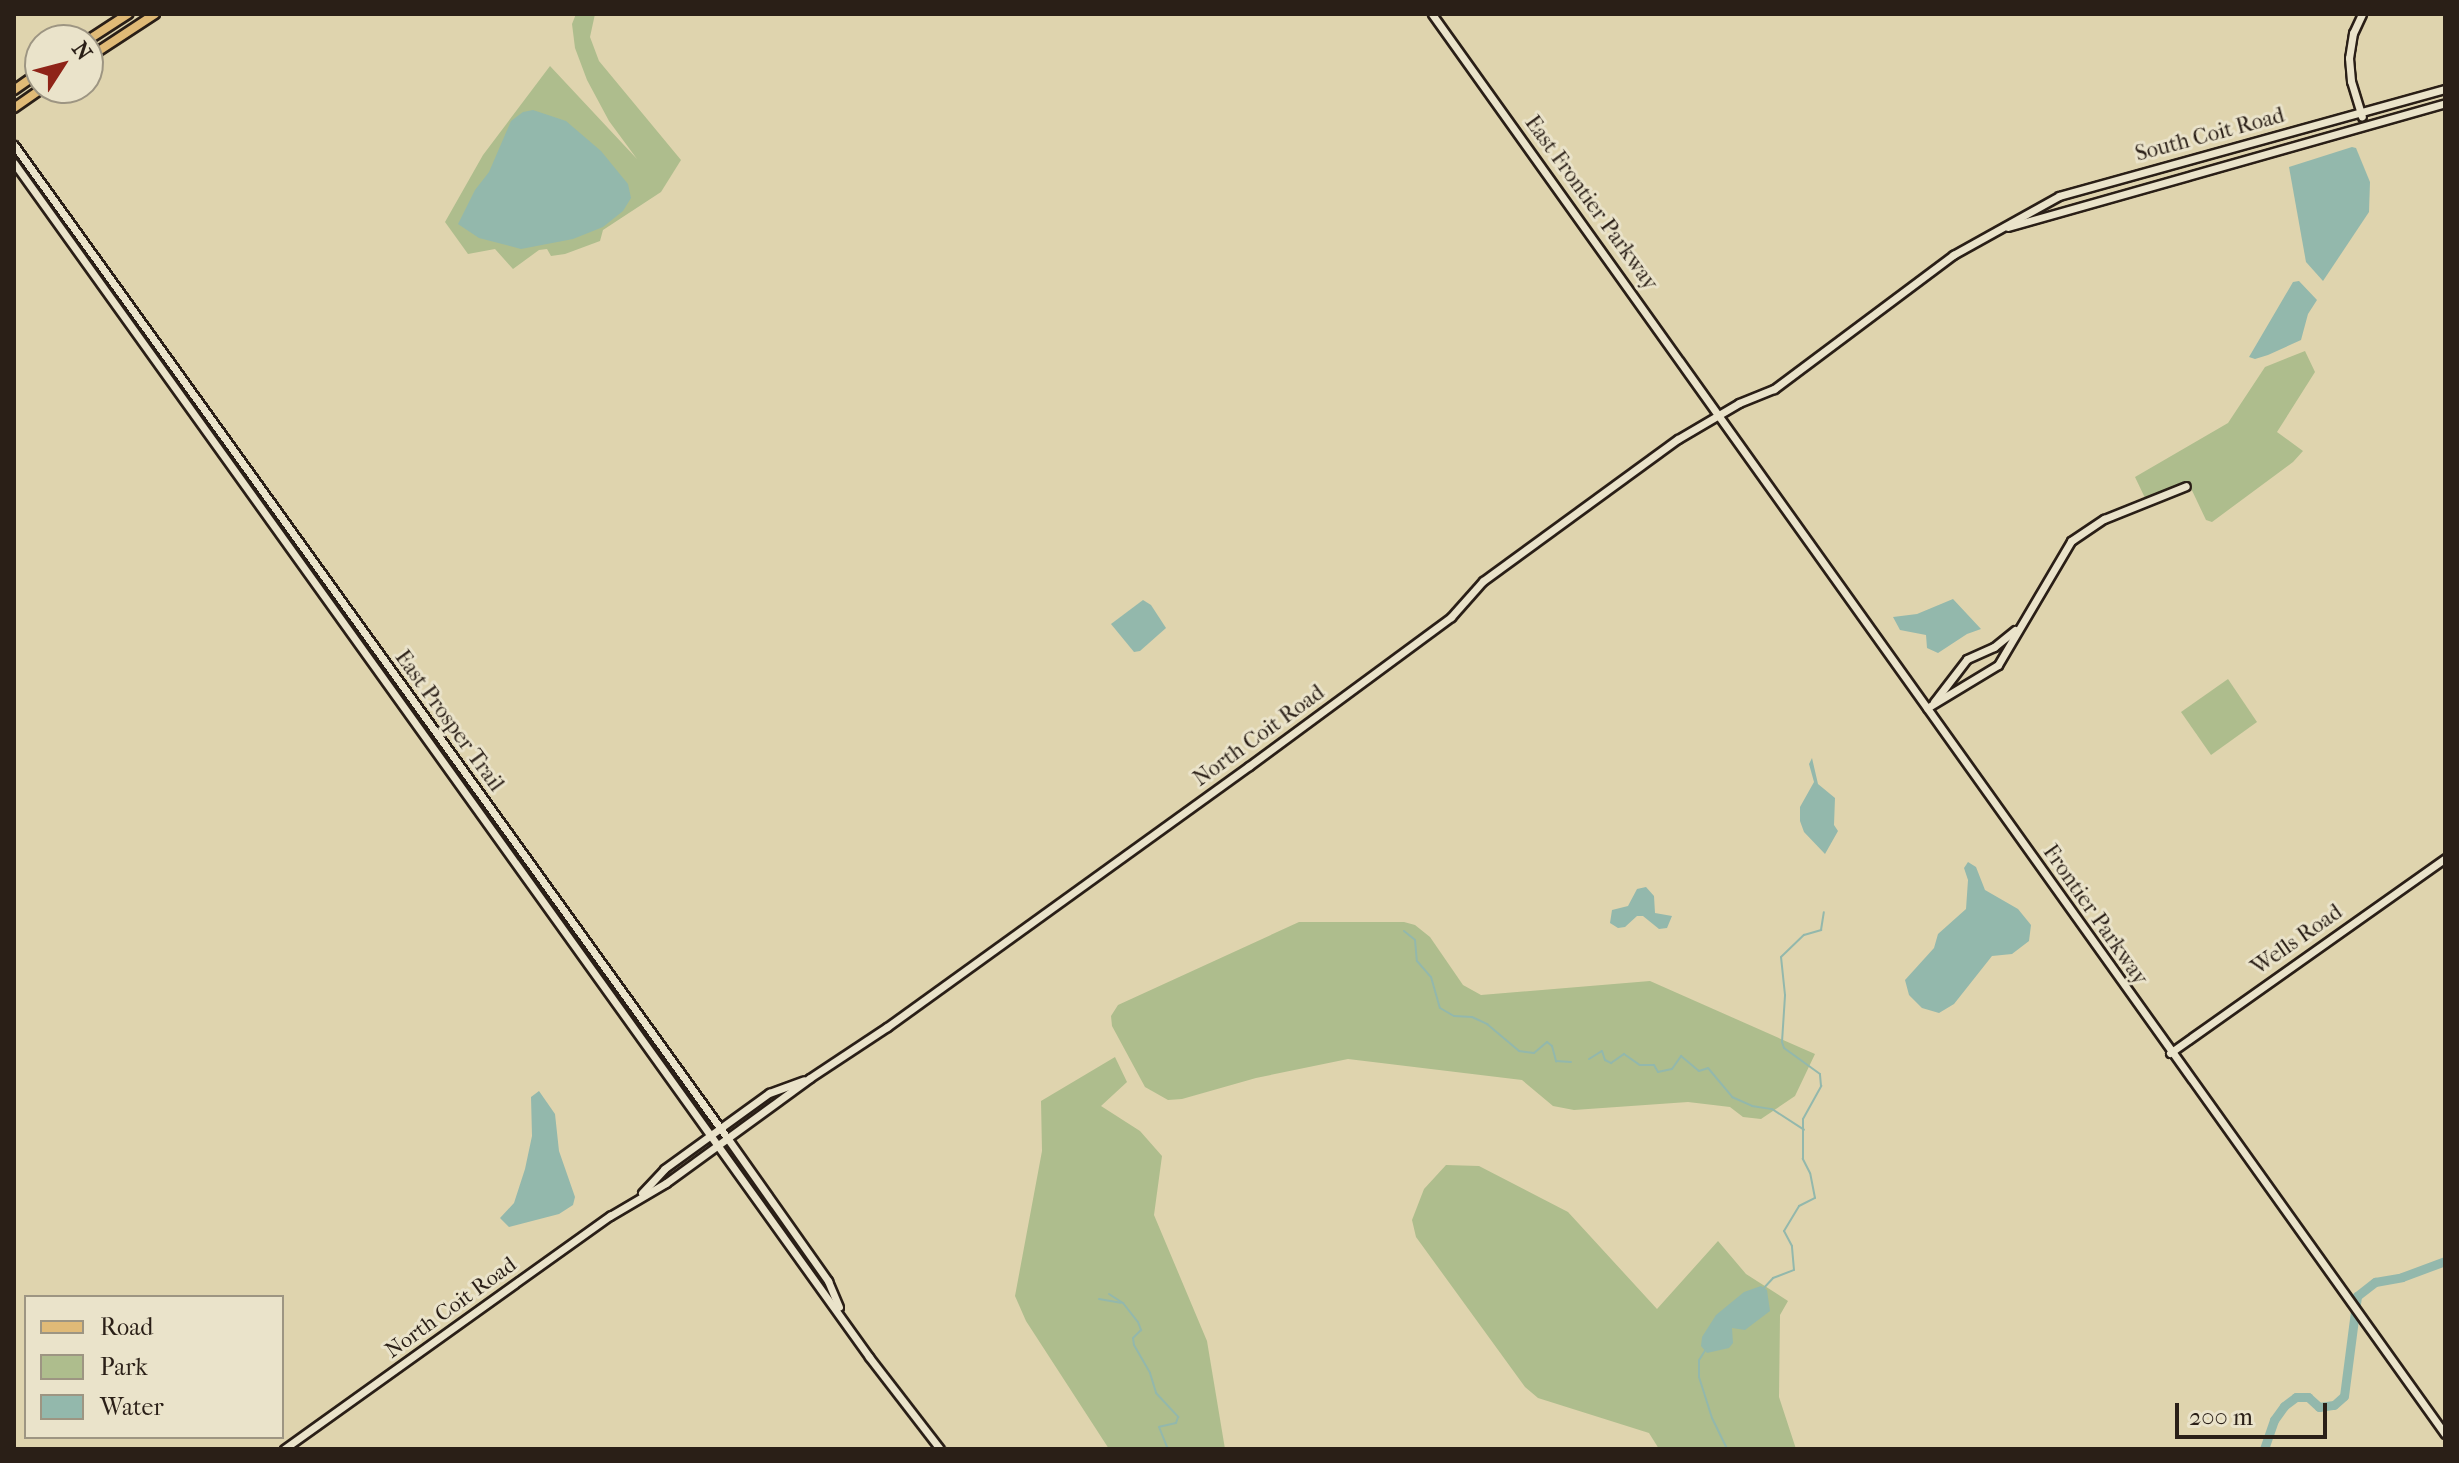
<!DOCTYPE html>
<html>
<head>
<meta charset="utf-8">
<style>
	body { margin:0 }
	#map { position:relative; width:2459px; height:1463px; overflow:hidden; background:#dfd4ae; font-family:"IM FELL French Canon",serif }
	div>[style] { position:absolute }
	[style*='--x'] { left:calc(var(--x)*1px); top:calc(var(--y)*1px); width:calc(var(--w)*1px); rotate:calc(var(--a)*1deg) }
	.green>* { inset:0; background:#aebd8d }
	.water>* { inset:0; background:#93b8ac }
	.stream>* { height:2px; margin:-1px; padding:0 1px; transform-origin:1px; border-radius:1px; background:#93b8ac }
	.river>* { height:9px; margin:-4.5px; padding:0 4.5px; transform-origin:4.5px; border-radius:4.5px; background:#93b8ac }
	.roads { filter:drop-shadow(2px 0 #2a1f17) drop-shadow(-2px 0 #2a1f17) drop-shadow(0 2px #2a1f17) drop-shadow(0 -2px #2a1f17) }
	.secondary>* { height:7px; margin:-3.5px; padding:0 3.5px; transform-origin:3.5px; border-radius:3.5px; background:#eae3ca }
	.primary>* { height:8px; margin:-4px; padding:0 4px; transform-origin:4px; border-radius:4px; background:#e0ba77 }
	span { translate:-50% -50%; white-space:nowrap; text-align:center; line-height:1.15; -webkit-text-stroke:6px #eae3ca; paint-order:stroke }
	.street-label { font-size:22px; color:#2a1f17 }
	.frame { position:absolute; inset:0; border:16px solid #2a1f17; pointer-events:none }
	.legend { position:absolute; left:24px; top:1295px; width:260px; height:144px; box-sizing:border-box; background:#eae3ca; border:2px solid #9d9582; margin:0; padding:10px 14px; list-style:none; font-size:24px; color:#2a1f17 }
	.legend li { display:flex; align-items:center; gap:16px; height:40px }
	.legend b { width:40px; border:2px solid #9d9582 }
	.north { position:absolute; left:24px; top:24px; width:80px; height:80px; box-sizing:border-box; background:#eae3ca; border:2px solid #9d9582; border-radius:50%; rotate:54deg; font-size:22px; font-weight:700; line-height:32px; text-align:center; color:#2a1f17 }
	.north::after { content:''; display:block; margin:auto; width:28px; height:36px; background:#8f2418; clip-path:polygon(50% 0,100% 100%,50% 72%,0 100%) }
	.scale { position:absolute; left:2175px; top:1403px; width:152px; height:36px; box-sizing:border-box; border:4px solid #2a1f17; border-top:0; padding-left:10px; font-size:24px; line-height:28px; white-space:nowrap; color:#2a1f17; -webkit-text-stroke:6px #eae3ca; paint-order:stroke }
</style>
</head>
<body>
<div id="map">
	<div class="green">
		<div style="clip-path:polygon(576px 14px,595px 14px,590px 37px,599px 61px,681px 160px,661px 192px,603px 230px,600px 241px,565px 254px,551px 256px,547px 249px,539px 250px,513px 269px,495px 249px,468px 254px,445px 222px,483px 155px,550px 66px,637px 159px,609px 121px,587px 80px,575px 48px,572px 24px)"></div>
		<div style="clip-path:polygon(2305px 351px,2315px 372px,2277px 432px,2303px 451px,2293px 462px,2212px 522px,2206px 520px,2188px 482px,2146px 500px,2135px 477px,2228px 423px,2265px 367px)"></div>
		<div style="clip-path:polygon(2228px 679px,2257px 722px,2211px 755px,2181px 712px)"></div>
		<div style="clip-path:polygon(1299px 922px,1404px 922px,1415px 925px,1430px 937px,1463px 985px,1481px 995px,1650px 981px,1815px 1054px,1795px 1096px,1761px 1119px,1743px 1117px,1730px 1107px,1688px 1102px,1574px 1110px,1553px 1106px,1522px 1080px,1348px 1059px,1256px 1078px,1182px 1099px,1168px 1100px,1145px 1087px,1112px 1026px,1111px 1016px,1118px 1005px)"></div>
		<div style="clip-path:polygon(1115px 1057px,1127px 1082px,1101px 1106px,1140px 1131px,1162px 1156px,1154px 1215px,1207px 1341px,1225px 1449px,1109px 1449px,1026px 1321px,1015px 1296px,1042px 1151px,1041px 1101px)"></div>
		<div style="clip-path:polygon(1446px 1165px,1479px 1166px,1568px 1212px,1657px 1309px,1718px 1241px,1746px 1274px,1788px 1301px,1780px 1315px,1779px 1397px,1796px 1449px,1659px 1449px,1649px 1433px,1538px 1398px,1525px 1387px,1416px 1237px,1412px 1220px,1424px 1189px)"></div>
	</div>
	<div class="water">
		<div style="clip-path:polygon(533px 110px,566px 121px,601px 151px,628px 184px,631px 198px,623px 211px,603px 227px,573px 239px,521px 249px,479px 238px,458px 224px,475px 190px,489px 172px,511px 121px,523px 112px)"></div>
		<div style="clip-path:polygon(2352px 147px,2356px 148px,2370px 182px,2369px 212px,2323px 281px,2306px 262px,2289px 167px)"></div>
		<div style="clip-path:polygon(2299px 281px,2317px 300px,2308px 314px,2301px 340px,2268px 355px,2255px 359px,2249px 357px,2293px 282px)"></div>
		<div style="clip-path:polygon(1953px 599px,1981px 629px,1967px 634px,1938px 653px,1927px 648px,1926px 635px,1900px 630px,1893px 617px,1917px 614px)"></div>
		<div style="clip-path:polygon(1143px 600px,1151px 605px,1166px 628px,1140px 651px,1134px 652px,1111px 624px)"></div>
		<div style="clip-path:polygon(1812px 758px,1818px 784px,1835px 798px,1834px 825px,1838px 831px,1825px 854px,1804px 832px,1800px 821px,1800px 807px,1814px 782px,1809px 764px)"></div>
		<div style="clip-path:polygon(1968px 862px,1976px 867px,1985px 890px,2018px 909px,2031px 925px,2029px 941px,2012px 954px,1992px 956px,1954px 1004px,1939px 1013px,1922px 1008px,1909px 995px,1905px 980px,1934px 948px,1938px 934px,1966px 909px,1968px 880px,1964px 868px)"></div>
		<div style="clip-path:polygon(1646px 887px,1654px 896px,1655px 913px,1672px 916px,1667px 928px,1659px 929px,1643px 916px,1637px 916px,1625px 927px,1618px 928px,1610px 923px,1612px 910px,1628px 906px,1637px 889px)"></div>
		<div style="clip-path:polygon(539px 1091px,555px 1114px,559px 1151px,575px 1197px,573px 1205px,559px 1214px,509px 1227px,500px 1218px,514px 1203px,525px 1169px,532px 1136px,531px 1097px)"></div>
		<div style="clip-path:polygon(1761px 1286px,1767px 1290px,1770px 1311px,1745px 1330px,1732px 1328px,1733px 1343px,1729px 1348px,1707px 1353px,1701px 1346px,1702px 1337px,1716px 1315px,1744px 1292px)"></div>
	</div>
	<div class="stream">
		<div style="--x:1404;--y:931;--w:14;--a:39"></div>
		<div style="--x:1415;--y:940;--w:21;--a:85"></div>
		<div style="--x:1417;--y:961;--w:21;--a:49"></div>
		<div style="--x:1431;--y:977;--w:32;--a:74"></div>
		<div style="--x:1440;--y:1008;--w:16;--a:30"></div>
		<div style="--x:1454;--y:1016;--w:18;--a:3"></div>
		<div style="--x:1472;--y:1017;--w:17;--a:25"></div>
		<div style="--x:1487;--y:1024;--w:42;--a:40.2"></div>
		<div style="--x:1519;--y:1051;--w:15;--a:8"></div>
		<div style="--x:1534;--y:1053;--w:17;--a:-40"></div>
		<div style="--x:1547;--y:1042;--w:6;--a:39"></div>
		<div style="--x:1552;--y:1046;--w:16;--a:75"></div>
		<div style="--x:1556;--y:1061;--w:15;--a:4"></div>
		<div style="--x:1589;--y:1059;--w:15;--a:-32"></div>
		<div style="--x:1602;--y:1051;--w:9;--a:72"></div>
		<div style="--x:1605;--y:1060;--w:7;--a:27"></div>
		<div style="--x:1611;--y:1063;--w:16;--a:-35"></div>
		<div style="--x:1624;--y:1054;--w:19;--a:35"></div>
		<div style="--x:1640;--y:1065;--w:14;--a:0"></div>
		<div style="--x:1654;--y:1065;--w:8;--a:60"></div>
		<div style="--x:1658;--y:1072;--w:14;--a:-12"></div>
		<div style="--x:1672;--y:1069;--w:16;--a:-55"></div>
		<div style="--x:1681;--y:1056;--w:23;--a:40"></div>
		<div style="--x:1699;--y:1071;--w:9;--a:-18"></div>
		<div style="--x:1708;--y:1068;--w:38;--a:50"></div>
		<div style="--x:1732;--y:1097;--w:22;--a:24"></div>
		<div style="--x:1752;--y:1106;--w:20;--a:9"></div>
		<div style="--x:1772;--y:1109;--w:38;--a:33"></div>
		<div style="--x:1762;--y:1290;--w:16;--a:-47"></div>
		<div style="--x:1773;--y:1278;--w:22;--a:-21"></div>
		<div style="--x:1794;--y:1270;--w:24;--a:-95"></div>
		<div style="--x:1792;--y:1246;--w:17;--a:-118"></div>
		<div style="--x:1784;--y:1231;--w:29;--a:-59"></div>
		<div style="--x:1799;--y:1206;--w:18;--a:-27"></div>
		<div style="--x:1815;--y:1198;--w:25;--a:-101"></div>
		<div style="--x:1810;--y:1173;--w:16;--a:-117"></div>
		<div style="--x:1803;--y:1159;--w:40;--a:-90"></div>
		<div style="--x:1803;--y:1119;--w:38;--a:-61"></div>
		<div style="--x:1821;--y:1086;--w:12;--a:-95"></div>
		<div style="--x:1820;--y:1074;--w:44;--a:-144.2"></div>
		<div style="--x:1784;--y:1048;--w:6;--a:-108"></div>
		<div style="--x:1782;--y:1042;--w:47;--a:-86.3"></div>
		<div style="--x:1785;--y:995;--w:38;--a:-96"></div>
		<div style="--x:1781;--y:957;--w:32;--a:-44"></div>
		<div style="--x:1804;--y:935;--w:18;--a:-16"></div>
		<div style="--x:1821;--y:930;--w:18;--a:-81"></div>
		<div style="--x:1109;--y:1294;--w:17;--a:33"></div>
		<div style="--x:1123;--y:1303;--w:24;--a:52"></div>
		<div style="--x:1138;--y:1322;--w:9;--a:69"></div>
		<div style="--x:1141;--y:1330;--w:11;--a:135"></div>
		<div style="--x:1133;--y:1338;--w:7;--a:82"></div>
		<div style="--x:1134;--y:1345;--w:32;--a:60"></div>
		<div style="--x:1150;--y:1373;--w:21;--a:73"></div>
		<div style="--x:1156;--y:1393;--w:33;--a:47"></div>
		<div style="--x:1178;--y:1417;--w:6;--a:108"></div>
		<div style="--x:1176;--y:1423;--w:17;--a:167"></div>
		<div style="--x:1159;--y:1427;--w:24;--a:68"></div>
		<div style="--x:1099;--y:1299;--w:22;--a:10"></div>
		<div style="--x:1706;--y:1349;--w:13;--a:122"></div>
		<div style="--x:1699;--y:1360;--w:17;--a:90"></div>
		<div style="--x:1699;--y:1377;--w:43;--a:72.4"></div>
		<div style="--x:1712;--y:1418;--w:34;--a:64"></div>
	</div>
	<div class="river">
		<div style="--x:2264;--y:1449;--w:31;--a:-71"></div>
		<div style="--x:2274;--y:1420;--w:17;--a:-54"></div>
		<div style="--x:2284;--y:1406;--w:15;--a:-37"></div>
		<div style="--x:2296;--y:1397;--w:12;--a:0"></div>
		<div style="--x:2308;--y:1397;--w:15;--a:42"></div>
		<div style="--x:2319;--y:1407;--w:15;--a:-8"></div>
		<div style="--x:2334;--y:1405;--w:13;--a:-42"></div>
		<div style="--x:2344;--y:1396;--w:101;--a:-82.6"></div>
		<div style="--x:2357;--y:1296;--w:23;--a:-38"></div>
		<div style="--x:2375;--y:1282;--w:27;--a:-10"></div>
		<div style="--x:2402;--y:1277;--w:46;--a:-20.4"></div>
	</div>
	<div class="roads">
		<div class="secondary">
			<div style="--x:1432;--y:14;--w:1744;--a:54.5"></div>
			<div style="--x:2362;--y:14;--w:21;--a:115"></div>
			<div style="--x:2353;--y:33;--w:25;--a:99"></div>
			<div style="--x:2349;--y:58;--w:23;--a:85"></div>
			<div style="--x:2351;--y:81;--w:37;--a:73"></div>
			<div style="--x:14;--y:145;--w:1224;--a:54.31"></div>
			<div style="--x:728;--y:1139;--w:174;--a:54.8"></div>
			<div style="--x:828;--y:1281;--w:28;--a:67"></div>
			<div style="--x:14;--y:163;--w:1469;--a:54.39"></div>
			<div style="--x:869;--y:1357;--w:116;--a:52.3"></div>
			<div style="--x:2008;--y:227;--w:454;--a:-15.8"></div>
			<div style="--x:1934;--y:702;--w:54;--a:-52.5"></div>
			<div style="--x:1967;--y:659;--w:30;--a:-24"></div>
			<div style="--x:1994;--y:647;--w:27;--a:-39"></div>
			<div style="--x:1927;--y:708;--w:83;--a:-31.2"></div>
			<div style="--x:1998;--y:665;--w:144;--a:-59.5"></div>
			<div style="--x:2071;--y:541;--w:40;--a:-34"></div>
			<div style="--x:2104;--y:519;--w:88;--a:-21.9"></div>
			<div style="--x:2170;--y:1053;--w:337;--a:-35.3"></div>
			<div style="--x:642;--y:1193;--w:33;--a:-47"></div>
			<div style="--x:664;--y:1169;--w:130;--a:-35.9"></div>
			<div style="--x:769;--y:1093;--w:37;--a:-20"></div>
			<div style="--x:284;--y:1449;--w:401;--a:-35.6"></div>
			<div style="--x:610;--y:1216;--w:65;--a:-30.5"></div>
			<div style="--x:666;--y:1183;--w:178;--a:-36.1"></div>
			<div style="--x:810;--y:1078;--w:92;--a:-33.5"></div>
			<div style="--x:887;--y:1027;--w:446;--a:-35.8"></div>
			<div style="--x:1249;--y:766;--w:251;--a:-36.4"></div>
			<div style="--x:1451;--y:617;--w:48;--a:-48.4"></div>
			<div style="--x:1483;--y:581;--w:241;--a:-36.1"></div>
			<div style="--x:1678;--y:439;--w:71;--a:-30.5"></div>
			<div style="--x:1739;--y:403;--w:38;--a:-22"></div>
			<div style="--x:1774;--y:389;--w:224;--a:-36.8"></div>
			<div style="--x:1953;--y:255;--w:121;--a:-29.1"></div>
			<div style="--x:2059;--y:196;--w:401;--a:-15.5"></div>
		</div>
		<div class="primary">
			<div style="--x:88;--y:40;--w:48;--a:-33"></div>
			<div style="--x:88;--y:58;--w:80;--a:-33.3"></div>
			<div style="--x:14;--y:90;--w:32;--a:-35"></div>
			<div style="--x:14;--y:108;--w:35;--a:-35"></div>
		</div>
	</div>
	<div class="street-label">
		<span style="left:2210px;top:135px;rotate:-15deg">South Coit Road</span>
		<span style="left:1591px;top:203px;rotate:54deg">East Frontier Parkway</span>
		<span style="left:449px;top:721px;rotate:54deg">East Prosper Trail</span>
		<span style="left:1259px;top:736px;rotate:-36deg">North Coit Road</span>
		<span style="left:2095px;top:915px;rotate:55deg">Frontier Parkway</span>
		<span style="left:2297px;top:940px;rotate:-35deg">Wells Road</span>
		<span style="left:451px;top:1308px;rotate:-36deg">North Coit Road</span>
	</div>
	<div class="frame"></div>
	<ul class="legend">
	<li><b style="height:10px;background:#e0ba77"></b>Road</li>
	<li><b style="height:22px;background:#aebd8d"></b>Park</li>
	<li><b style="height:22px;background:#93b8ac"></b>Water</li>
	</ul>
	<div class="north">N</div>
	<div class="scale">200 m</div>
</div>
</body>
</html>
